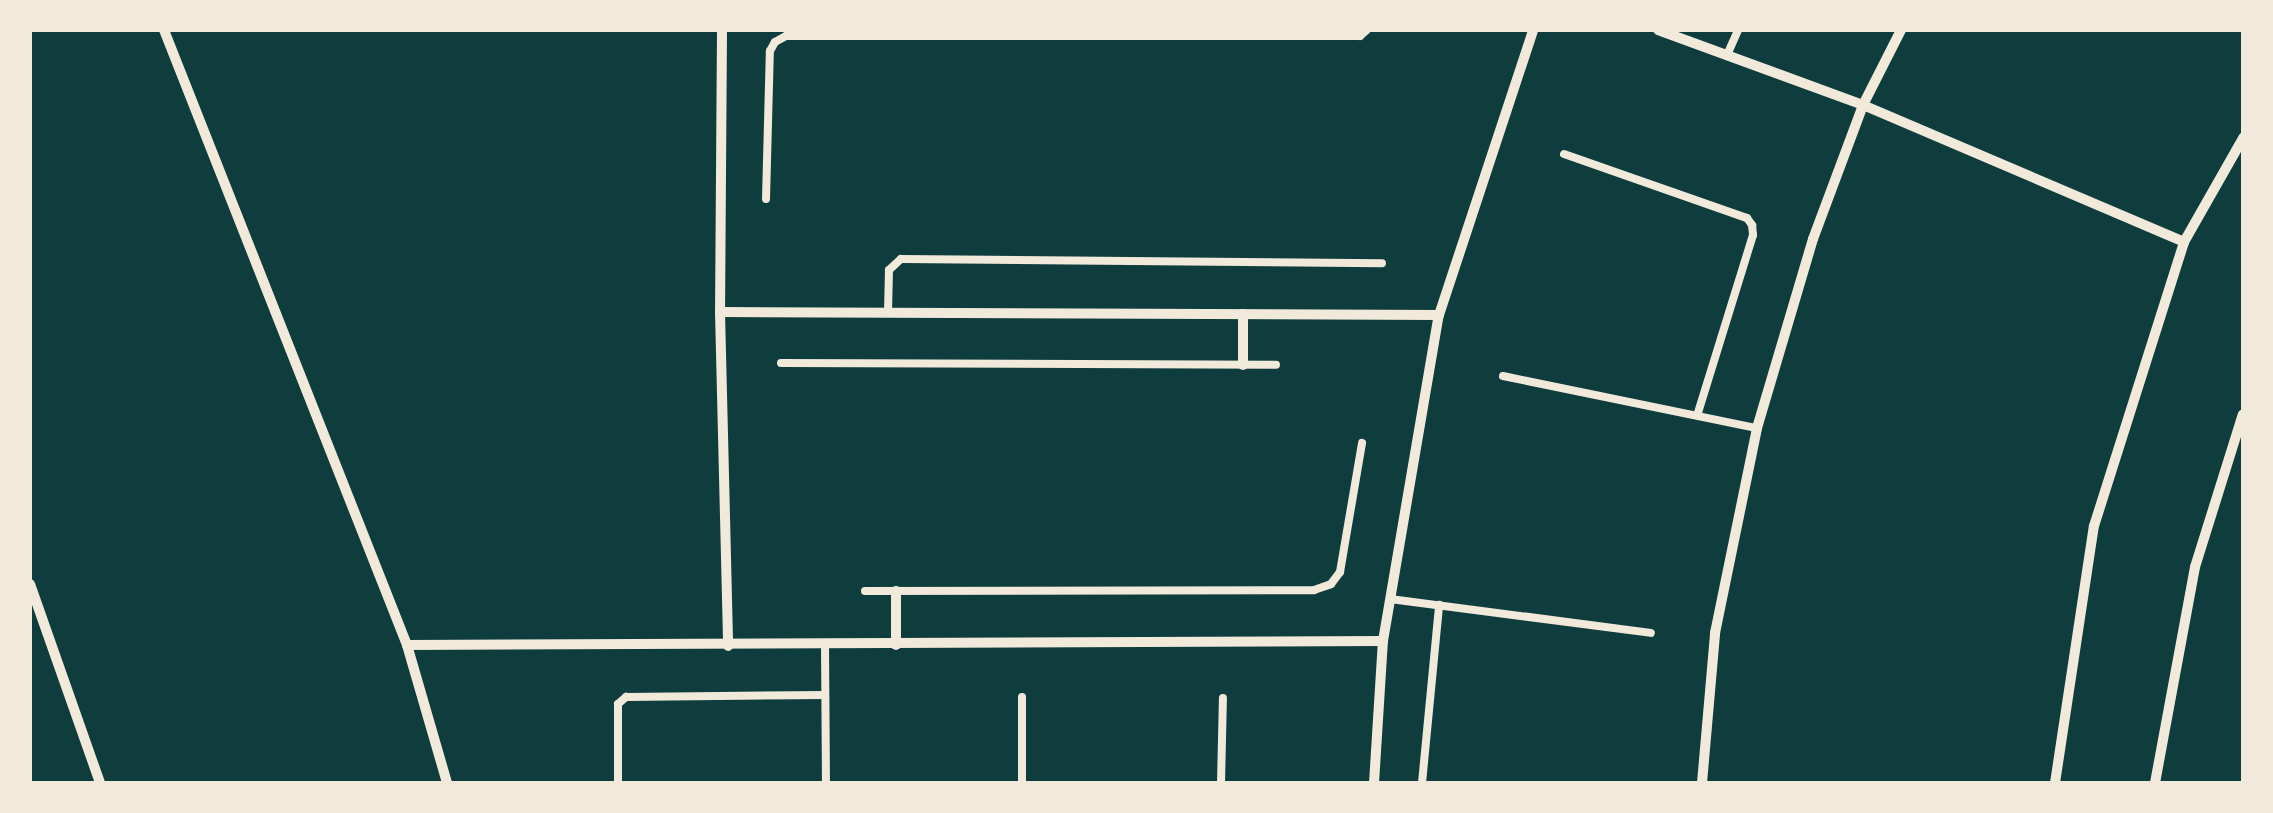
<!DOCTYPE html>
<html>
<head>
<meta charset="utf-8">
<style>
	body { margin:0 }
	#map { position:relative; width:2273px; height:813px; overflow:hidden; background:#0f3d3e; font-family:Manrope,sans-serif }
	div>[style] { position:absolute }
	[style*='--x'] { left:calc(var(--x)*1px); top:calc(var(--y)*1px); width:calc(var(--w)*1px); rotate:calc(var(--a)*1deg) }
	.service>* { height:8px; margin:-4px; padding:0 4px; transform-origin:4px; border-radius:4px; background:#f1e9da }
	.minor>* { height:10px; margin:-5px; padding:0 5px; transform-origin:5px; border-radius:5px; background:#f1e9da }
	span { translate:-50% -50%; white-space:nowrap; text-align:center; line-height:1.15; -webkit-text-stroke:10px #f1e9da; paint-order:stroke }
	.frame { position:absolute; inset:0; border:32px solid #f1e9da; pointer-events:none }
</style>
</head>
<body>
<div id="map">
	<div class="service">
		<div style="--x:1727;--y:55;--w:27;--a:-66"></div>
		<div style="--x:1564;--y:154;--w:194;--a:19.3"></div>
		<div style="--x:1747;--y:218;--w:9;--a:54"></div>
		<div style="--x:1752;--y:225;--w:10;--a:84"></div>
		<div style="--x:1753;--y:235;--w:189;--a:107.2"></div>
		<div style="--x:766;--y:199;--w:148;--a:-88.5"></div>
		<div style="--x:770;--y:51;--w:10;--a:-61"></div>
		<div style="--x:775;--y:42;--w:13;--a:-29"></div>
		<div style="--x:786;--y:36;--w:574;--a:0"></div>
		<div style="--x:1360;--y:36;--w:9;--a:-41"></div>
		<div style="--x:888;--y:313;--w:43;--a:-88.7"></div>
		<div style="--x:889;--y:270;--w:16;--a:-43"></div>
		<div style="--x:901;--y:259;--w:481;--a:0.5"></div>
		<div style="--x:781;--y:363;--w:495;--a:0.2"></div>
		<div style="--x:1503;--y:376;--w:259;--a:11.6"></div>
		<div style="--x:865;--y:591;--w:449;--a:-0.1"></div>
		<div style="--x:1314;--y:590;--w:18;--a:-19"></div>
		<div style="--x:1331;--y:584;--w:15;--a:-53"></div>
		<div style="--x:1340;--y:572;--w:131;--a:-80.3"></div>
		<div style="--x:1390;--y:599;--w:263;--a:7.4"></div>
		<div style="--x:825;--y:645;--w:138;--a:89.6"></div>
		<div style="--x:1022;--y:697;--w:86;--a:90"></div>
		<div style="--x:618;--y:783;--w:79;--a:-90"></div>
		<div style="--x:618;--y:704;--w:11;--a:-41"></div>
		<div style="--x:626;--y:697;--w:199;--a:-0.6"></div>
		<div style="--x:1221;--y:783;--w:85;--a:-88.7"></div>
		<div style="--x:1422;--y:783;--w:179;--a:-84.5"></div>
	</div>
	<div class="minor">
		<div style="--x:164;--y:30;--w:661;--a:68.44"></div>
		<div style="--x:407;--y:645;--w:144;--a:73.8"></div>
		<div style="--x:722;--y:30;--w:282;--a:90.4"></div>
		<div style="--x:720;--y:312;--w:334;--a:88.6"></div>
		<div style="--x:1658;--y:30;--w:218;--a:20.1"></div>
		<div style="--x:1863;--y:105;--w:349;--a:23.1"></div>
		<div style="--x:720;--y:312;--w:719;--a:0.24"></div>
		<div style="--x:1243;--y:365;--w:51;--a:-90"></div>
		<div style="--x:30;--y:584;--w:211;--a:70.6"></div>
		<div style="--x:896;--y:591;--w:54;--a:90"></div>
		<div style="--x:407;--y:645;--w:976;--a:-0.23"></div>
		<div style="--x:1374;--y:783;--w:142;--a:-86.4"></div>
		<div style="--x:1383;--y:641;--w:331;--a:-80.3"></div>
		<div style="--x:1439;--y:315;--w:300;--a:-71.7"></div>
		<div style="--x:1702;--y:783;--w:151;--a:-85"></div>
		<div style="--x:1715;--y:633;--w:209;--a:-78.4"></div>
		<div style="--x:1757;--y:428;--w:197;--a:-73.5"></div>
		<div style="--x:1813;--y:239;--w:143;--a:-69.5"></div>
		<div style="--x:1863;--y:105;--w:84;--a:-63.1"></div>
		<div style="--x:2055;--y:783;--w:260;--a:-81.4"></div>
		<div style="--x:2094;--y:526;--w:298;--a:-72.4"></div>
		<div style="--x:2184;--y:242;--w:120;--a:-60.4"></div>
		<div style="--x:2155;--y:783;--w:220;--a:-79.5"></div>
		<div style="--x:2195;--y:567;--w:160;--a:-72.6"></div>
	</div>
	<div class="frame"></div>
</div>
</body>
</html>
